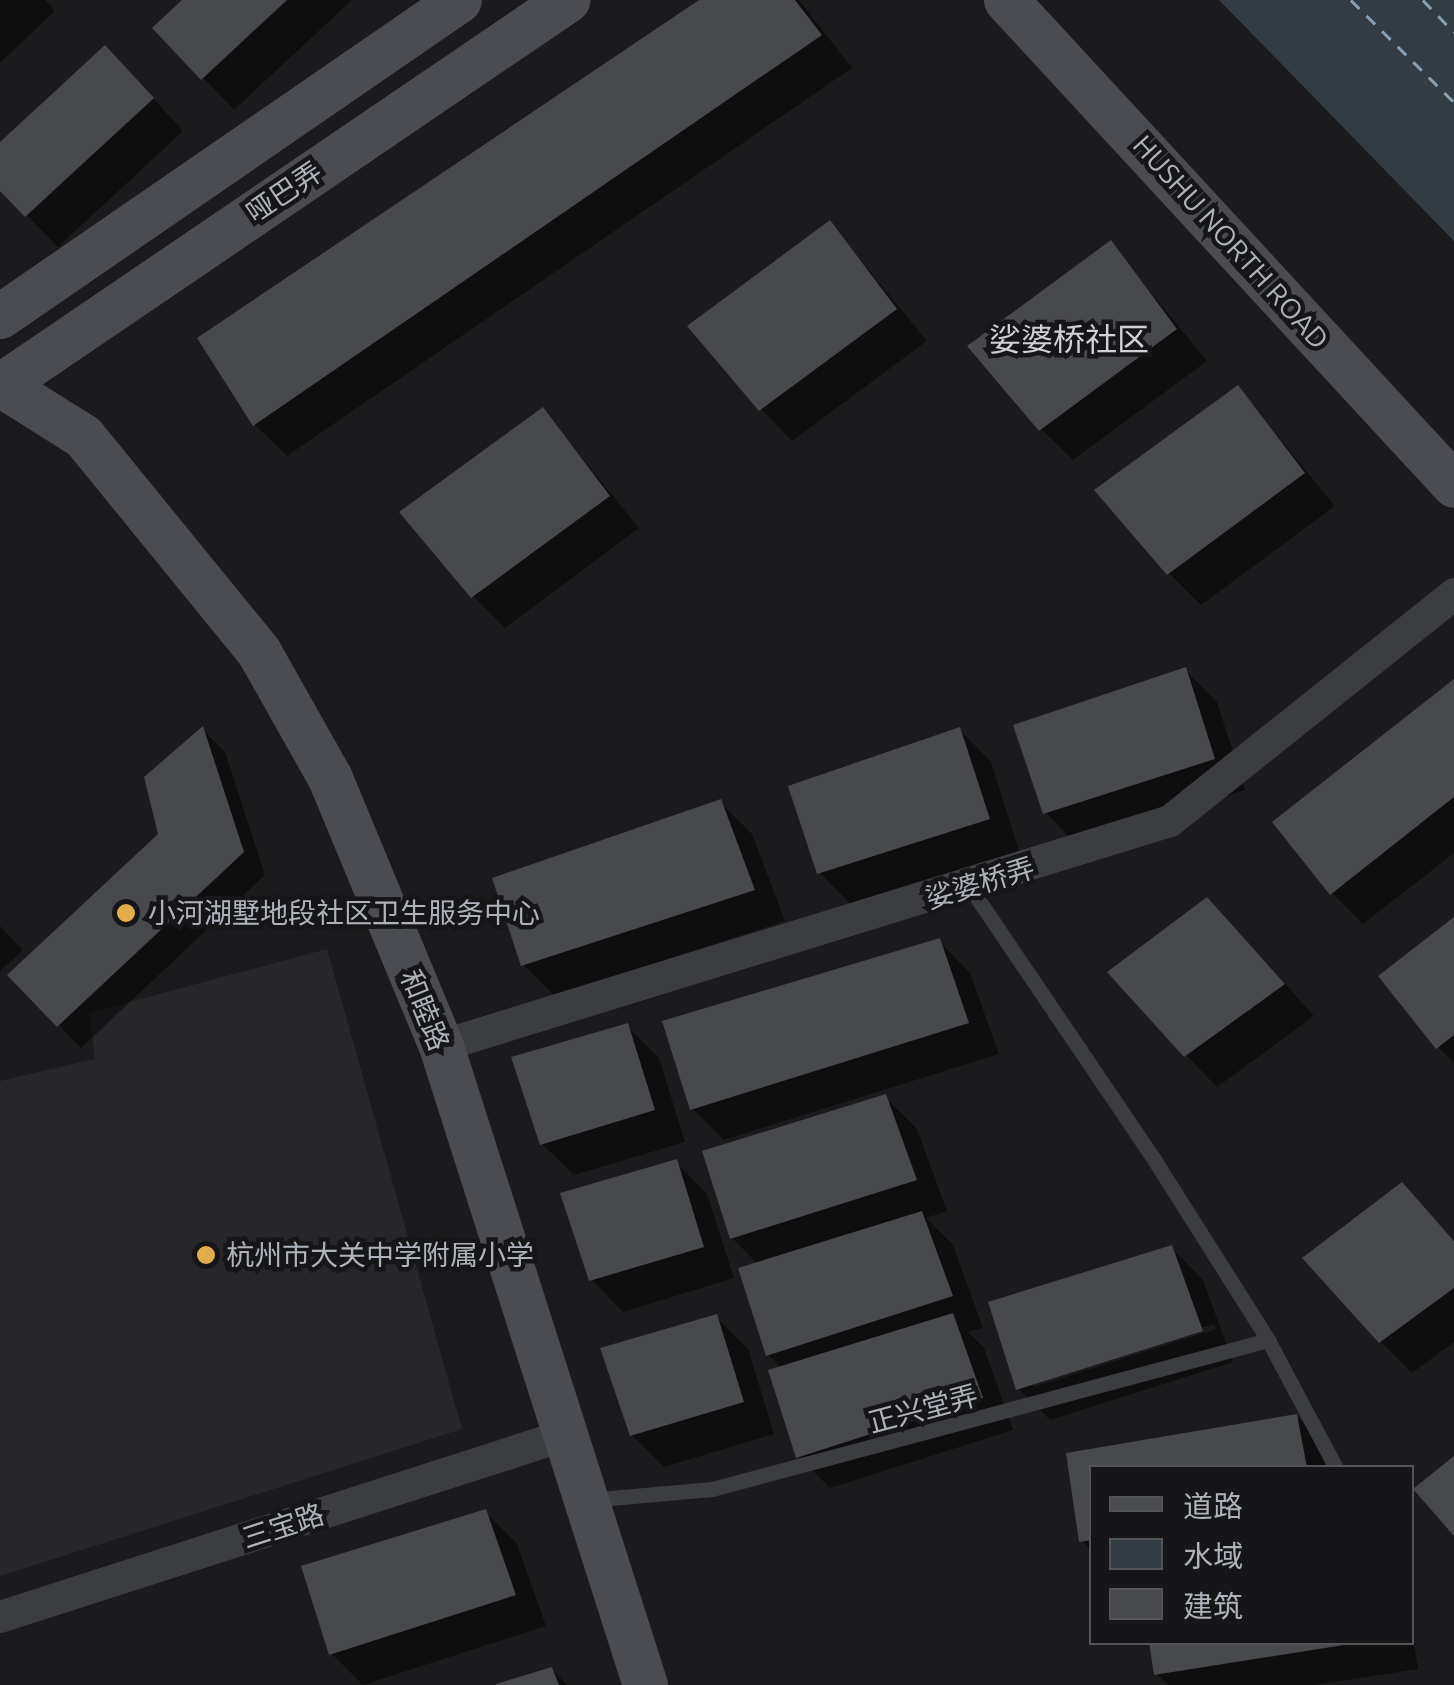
<!DOCTYPE html>
<html>
<head>
<meta charset="utf-8">
<style>
	body { margin:0 }
	#map { position:relative; width:1454px; height:1685px; overflow:hidden; background:#1b1b1d; font-family:Ubuntu,"Noto Sans SC",sans-serif }
	div>[style] { position:absolute }
	[style*='--x'] { left:calc(var(--x)*1px); top:calc(var(--y)*1px); width:calc(var(--w)*1px); rotate:calc(var(--a)*1deg) }
	.built>* { inset:0; background:#27272a }
	.water>* { inset:0; background:#333c42 }
	.shadow>* { inset:0; background:#0007 }
	.ferry>* { height:2.5px; margin-top:-1.25px; transform-origin:0; background:repeating-linear-gradient(90deg,#89a0b2 0 12px,transparent 0 22px) }
	.building>* { inset:0; background:#48494d }
	.lane>* { height:15px; margin:-7.5px; padding:0 7.5px; transform-origin:7.5px; border-radius:7.5px; background:#3c3d41 }
	.street>* { height:32px; margin:-16px; padding:0 16px; transform-origin:16px; border-radius:16px; background:#3c3d41 }
	.secondary>* { height:45px; margin:-22.5px; padding:0 22.5px; transform-origin:22.5px; border-radius:22.5px; background:#4a4c51 }
	.dots>* { width:28px; height:28px; translate:-50% -50%; box-sizing:border-box; border:5px solid #161618; border-radius:50% }
	span { translate:-50% -50%; white-space:nowrap; text-align:center; line-height:1.15; -webkit-text-stroke:9px #161618; paint-order:stroke }
	.street-label { font-size:28px; color:#aeb3bb }
	.poi-label { font-size:28px; color:#aeb3bb }
	.left { translate:0 -50%; text-align:left }
	.quarter-label { font-size:32px; color:#cfd1d7 }
	.legend { position:absolute; left:1089px; top:1465px; width:325px; height:180px; box-sizing:border-box; background:#161618; border:2px solid #535559; margin:0; padding:12px 18px; list-style:none; font-size:30px; color:#aeb3bb }
	.legend li { display:flex; align-items:center; gap:20px; height:50px }
	.legend b { width:50px; border:2px solid #535559 }
</style>
</head>
<body>
<div id="map">
	<div class="built">
		<div style="clip-path:polygon(327px 949px,462px 1429px,0 1576px,0 1081px,95px 1059px,89px 1013px)"></div>
	</div>
	<div class="water">
		<div style="clip-path:polygon(1219px 0,1454px 0,1454px 241px)"></div>
	</div>
	<div class="shadow">
		<div style="clip-path:polygon(0 0,45px 0,55px 11px,0 63px)"></div>
		<div style="clip-path:polygon(185px 0,352px 0,234px 110px,156px 28px)"></div>
		<div style="clip-path:polygon(703px 0,799px 0,852px 68px,287px 456px,255px 425px,201px 339px)"></div>
		<div style="clip-path:polygon(136px 80px,183px 131px,58px 247px,0 187px,0 146px)"></div>
		<div style="clip-path:polygon(830px 223px,927px 341px,792px 441px,761px 409px)"></div>
		<div style="clip-path:polygon(1110px 243px,1207px 361px,1073px 460px,1041px 429px)"></div>
		<div style="clip-path:polygon(1238px 388px,1335px 506px,1201px 605px,1169px 573px)"></div>
		<div style="clip-path:polygon(543px 410px,639px 528px,505px 628px,473px 596px)"></div>
		<div style="clip-path:polygon(1185px 670px,1217px 702px,1245px 790px,1076px 844px,1045px 812px)"></div>
		<div style="clip-path:polygon(1454px 683px,1454px 853px,1363px 924px,1332px 893px)"></div>
		<div style="clip-path:polygon(203px 730px,225px 752px,265px 875px,81px 1048px,11px 975px,161px 834px)"></div>
		<div style="clip-path:polygon(960px 730px,991px 762px,1019px 851px,851px 904px,819px 872px)"></div>
		<div style="clip-path:polygon(720px 802px,752px 834px,785px 921px,555px 996px,523px 965px)"></div>
		<div style="clip-path:polygon(1454px 920px,1454px 1063px,1438px 1047px)"></div>
		<div style="clip-path:polygon(0 926px,23px 950px,0 971px)"></div>
		<div style="clip-path:polygon(1238px 932px,1314px 1016px,1217px 1087px,1186px 1055px)"></div>
		<div style="clip-path:polygon(939px 941px,970px 973px,999px 1054px,724px 1140px,692px 1108px)"></div>
		<div style="clip-path:polygon(627px 1026px,659px 1058px,685px 1142px,574px 1175px,542px 1144px)"></div>
		<div style="clip-path:polygon(885px 1097px,917px 1129px,947px 1211px,926px 1218px,953px 1245px,983px 1328px,968px 1332px,984px 1348px,1013px 1430px,830px 1488px,799px 1457px,782px 1368px,768px 1355px,758px 1264px,732px 1238px)"></div>
		<div style="clip-path:polygon(676px 1162px,707px 1194px,734px 1278px,623px 1312px,592px 1280px)"></div>
		<div style="clip-path:polygon(1402px 1186px,1454px 1240px,1454px 1342px,1412px 1373px,1380px 1341px)"></div>
		<div style="clip-path:polygon(evenodd,1172px 1248px,1203px 1280px,1233px 1362px,1050px 1420px,1019px 1389px,1172px 1248px,1214px 1324px,1216px 1329px,1034px 1387px,1034px 1382px,1214px 1324px)"></div>
		<div style="clip-path:polygon(716px 1317px,748px 1349px,774px 1434px,664px 1467px,632px 1435px)"></div>
		<div style="clip-path:polygon(1297px 1417px,1328px 1448px,1332px 1468px,1092px 1468px,1092px 1551px,1081px 1540px,1069px 1455px)"></div>
		<div style="clip-path:polygon(485px 1512px,517px 1544px,546px 1626px,363px 1685px,332px 1654px)"></div>
		<div style="clip-path:polygon(1412px 1629px,1418px 1669px,1315px 1685px,1168px 1685px,1156px 1673px,1152px 1642px,1412px 1642px)"></div>
		<div style="clip-path:polygon(552px 1669px,567px 1685px,501px 1685px)"></div>
	</div>
	<div class="ferry">
		<div style="--x:1351;--y:0;--w:145;--a:44.7"></div>
		<div style="--x:1423;--y:0;--w:45;--a:45.9"></div>
	</div>
	<div class="building">
		<div style="clip-path:polygon(182px 0,287px 0,201px 80px,152px 28px)"></div>
		<div style="clip-path:polygon(699px 0,795px 0,822px 35px,253px 426px,197px 338px)"></div>
		<div style="clip-path:polygon(105px 45px,154px 98px,25px 217px,0 191px,0 142px)"></div>
		<div style="clip-path:polygon(830px 220px,897px 309px,759px 411px,687px 326px)"></div>
		<div style="clip-path:polygon(1111px 240px,1177px 329px,1039px 431px,967px 346px)"></div>
		<div style="clip-path:polygon(1238px 385px,1305px 473px,1167px 575px,1094px 490px)"></div>
		<div style="clip-path:polygon(543px 407px,610px 496px,471px 598px,399px 512px)"></div>
		<div style="clip-path:polygon(1186px 667px,1215px 759px,1043px 814px,1013px 725px)"></div>
		<div style="clip-path:polygon(1454px 679px,1454px 797px,1330px 895px,1272px 822px)"></div>
		<div style="clip-path:polygon(203px 726px,244px 852px,57px 1027px,7px 975px,158px 834px,144px 777px)"></div>
		<div style="clip-path:polygon(960px 727px,990px 819px,817px 874px,788px 786px)"></div>
		<div style="clip-path:polygon(721px 799px,755px 890px,521px 966px,492px 878px)"></div>
		<div style="clip-path:polygon(1207px 897px,1285px 984px,1184px 1057px,1107px 972px)"></div>
		<div style="clip-path:polygon(1454px 917px,1454px 1035px,1436px 1049px,1378px 976px)"></div>
		<div style="clip-path:polygon(940px 938px,969px 1023px,690px 1110px,662px 1021px)"></div>
		<div style="clip-path:polygon(628px 1023px,655px 1110px,540px 1145px,511px 1057px)"></div>
		<div style="clip-path:polygon(886px 1094px,917px 1180px,730px 1239px,702px 1151px)"></div>
		<div style="clip-path:polygon(677px 1159px,704px 1247px,589px 1281px,560px 1193px)"></div>
		<div style="clip-path:polygon(1402px 1182px,1454px 1241px,1454px 1288px,1379px 1343px,1302px 1258px)"></div>
		<div style="clip-path:polygon(922px 1211px,953px 1296px,766px 1356px,738px 1268px)"></div>
		<div style="clip-path:polygon(1172px 1245px,1203px 1331px,1016px 1390px,988px 1302px)"></div>
		<div style="clip-path:polygon(953px 1313px,983px 1398px,796px 1458px,768px 1370px)"></div>
		<div style="clip-path:polygon(717px 1314px,744px 1402px,630px 1436px,600px 1348px)"></div>
		<div style="clip-path:polygon(1297px 1414px,1307px 1468px,1092px 1468px,1092px 1540px,1079px 1542px,1066px 1453px)"></div>
		<div style="clip-path:polygon(1454px 1456px,1454px 1536px,1413px 1489px)"></div>
		<div style="clip-path:polygon(486px 1509px,516px 1595px,329px 1655px,301px 1566px)"></div>
		<div style="clip-path:polygon(1149px 1642px,1344px 1642px,1344px 1645px,1154px 1675px)"></div>
		<div style="clip-path:polygon(552px 1667px,559px 1685px,496px 1685px,496px 1684px)"></div>
	</div>
	<div class="lane">
		<div style="--x:969;--y:886;--w:332;--a:55.9"></div>
		<div style="--x:1155;--y:1161;--w:212;--a:57.7"></div>
		<div style="--x:1268;--y:1340;--w:145;--a:62"></div>
		<div style="--x:589;--y:1500;--w:123;--a:-5.1"></div>
		<div style="--x:712;--y:1489;--w:576;--a:-15"></div>
	</div>
	<div class="street">
		<div style="--x:441;--y:1046;--w:763;--a:-17.15"></div>
		<div style="--x:1170;--y:821;--w:364;--a:-38.6"></div>
		<div style="--x:0;--y:1617;--w:595;--a:-17.83"></div>
	</div>
	<div class="secondary">
		<div style="--x:1006;--y:0;--w:660;--a:47.27"></div>
		<div style="--x:0;--y:316;--w:557;--a:-34.55"></div>
		<div style="--x:0;--y:384;--w:98;--a:32.1"></div>
		<div style="--x:83;--y:436;--w:279;--a:50.8"></div>
		<div style="--x:259;--y:652;--w:145;--a:60.6"></div>
		<div style="--x:330;--y:778;--w:290;--a:67.5"></div>
		<div style="--x:441;--y:1046;--w:671;--a:72.29"></div>
		<div style="--x:1;--y:385;--w:685;--a:-34.22"></div>
	</div>
	<div class="dots">
		<div style="left:126px;top:913px;background:#e3ad4c"></div>
		<div style="left:206px;top:1255px;background:#e3ad4c"></div>
	</div>
	<div class="street-label">
		<span style="left:284px;top:192px;rotate:-34deg">哑巴弄</span>
		<span style="left:1231px;top:242px;rotate:48deg">HUSHU NORTH ROAD</span>
		<span style="left:980px;top:883px;rotate:-17deg">娑婆桥弄</span>
		<span style="left:425px;top:1010px;rotate:68deg">和睦路</span>
		<span style="left:923px;top:1409px;rotate:-15deg">正兴堂弄</span>
		<span style="left:283px;top:1526px;rotate:-18deg">三宝路</span>
	</div>
	<div class="poi-label">
		<span class="left" style="left:148px;top:913px">小河湖墅地段社区卫生服务中心</span>
		<span class="left" style="left:226px;top:1255px">杭州市大关中学附属小学</span>
	</div>
	<div class="quarter-label">
		<span style="left:1069px;top:339px">娑婆桥社区</span>
	</div>
	<ul class="legend">
	<li><b style="height:12px;background:#4a4c51"></b>道路</li>
	<li><b style="height:28px;background:#333c42"></b>水域</li>
	<li><b style="height:28px;background:#48494d"></b>建筑</li>
	</ul>
</div>
</body>
</html>
